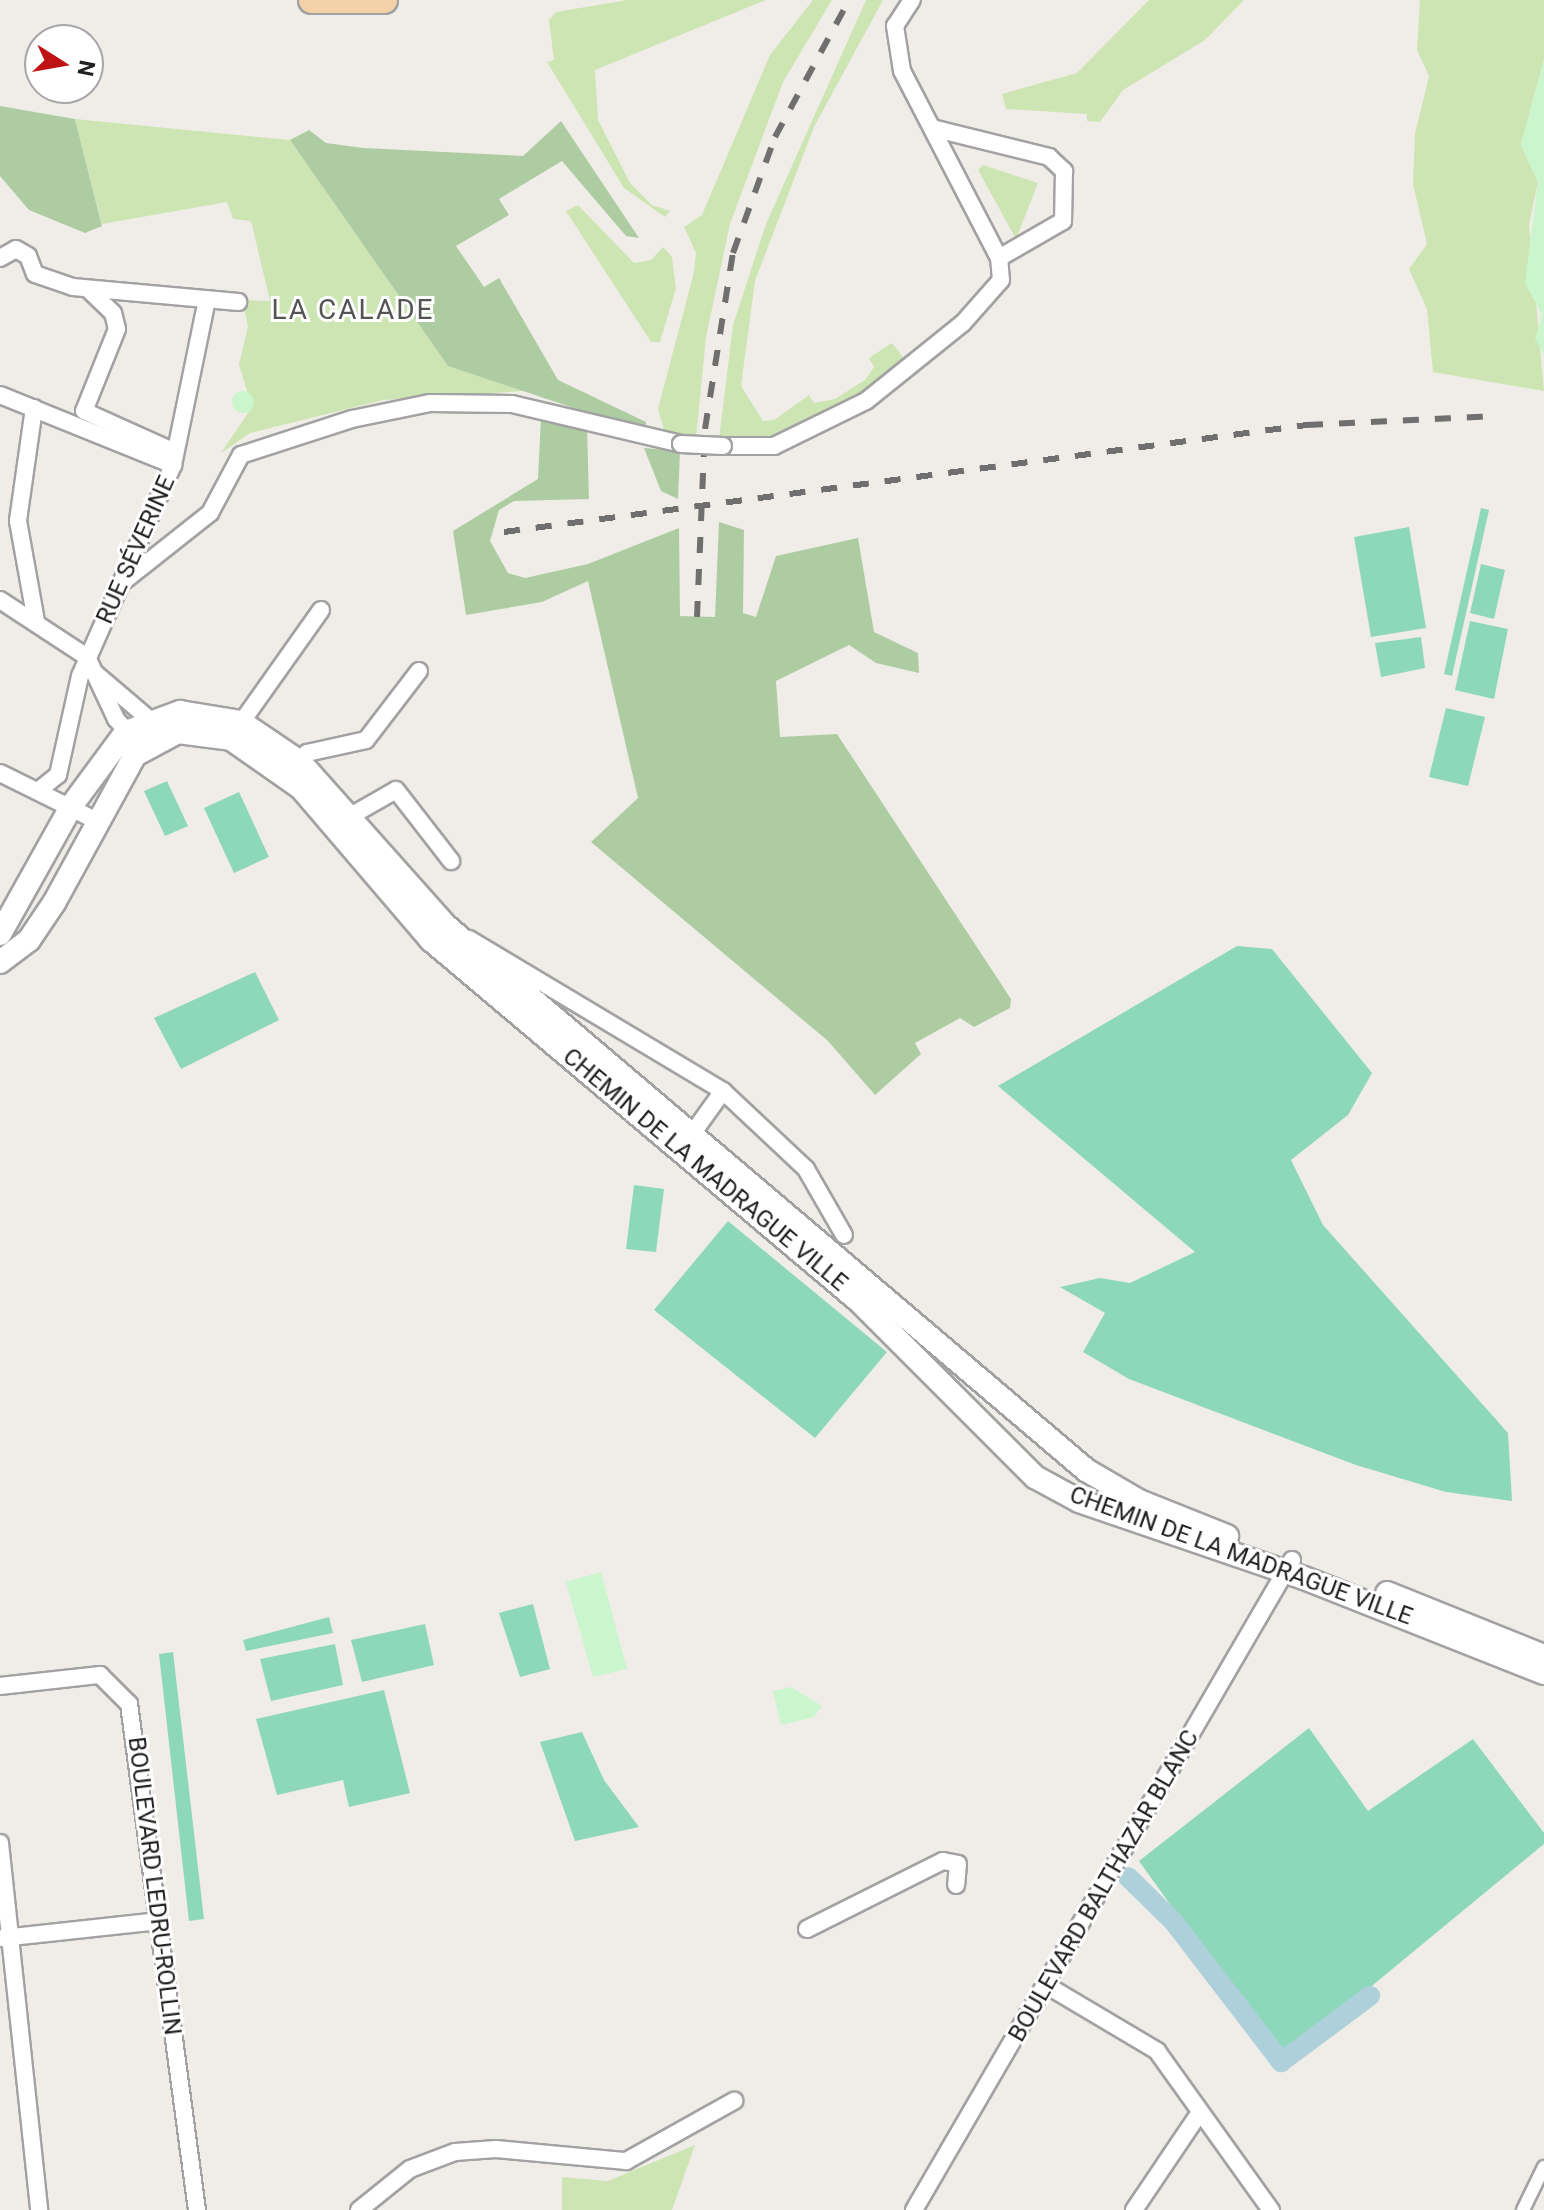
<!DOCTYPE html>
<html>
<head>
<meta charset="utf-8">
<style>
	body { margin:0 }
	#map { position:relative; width:1544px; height:2210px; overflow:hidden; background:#f0ede8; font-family:Roboto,sans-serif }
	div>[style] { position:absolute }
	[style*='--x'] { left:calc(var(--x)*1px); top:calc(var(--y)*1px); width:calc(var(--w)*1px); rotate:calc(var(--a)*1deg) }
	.grass>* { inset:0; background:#cde5b3 }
	.forest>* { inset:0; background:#aecca1 }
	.park>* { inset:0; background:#caf5cd }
	.round { border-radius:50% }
	.pitch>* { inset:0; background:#8dd8ba }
	.canal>* { height:20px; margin:-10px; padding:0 10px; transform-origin:10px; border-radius:10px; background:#add0da }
	.roads { filter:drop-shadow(2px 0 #a2a2a2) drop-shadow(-2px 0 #a2a2a2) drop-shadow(0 2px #a2a2a2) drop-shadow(0 -2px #a2a2a2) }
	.pedestrian>* { height:12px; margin:-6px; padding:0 6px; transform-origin:6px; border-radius:6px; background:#fff }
	.minor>* { height:16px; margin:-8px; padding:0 8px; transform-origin:8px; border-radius:8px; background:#fff }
	.tertiary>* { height:22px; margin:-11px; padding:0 11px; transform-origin:11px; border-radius:11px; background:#fff }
	.primary>* { height:26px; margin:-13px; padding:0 13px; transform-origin:13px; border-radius:13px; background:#f4d2a9 }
	.rail>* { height:6px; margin-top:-3px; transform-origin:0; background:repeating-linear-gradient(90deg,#6f6f6f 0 16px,transparent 0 32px) }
	.bridges { filter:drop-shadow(2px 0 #a2a2a2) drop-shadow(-2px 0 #a2a2a2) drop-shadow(0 2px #a2a2a2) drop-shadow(0 -2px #a2a2a2) }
	.minor-bridge>* { height:16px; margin:-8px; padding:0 8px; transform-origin:8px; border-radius:8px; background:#fff }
	span { translate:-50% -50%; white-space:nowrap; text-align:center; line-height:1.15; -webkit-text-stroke:6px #fff; paint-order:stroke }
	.street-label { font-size:24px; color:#212121 }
	.quarter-label { font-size:28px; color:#545454; letter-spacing:2px }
	.north { position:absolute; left:24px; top:24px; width:80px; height:80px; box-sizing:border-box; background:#fff; border:2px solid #a6a6a6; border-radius:50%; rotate:101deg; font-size:22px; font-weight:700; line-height:32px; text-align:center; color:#212121 }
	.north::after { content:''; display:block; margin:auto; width:28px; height:36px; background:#bf1215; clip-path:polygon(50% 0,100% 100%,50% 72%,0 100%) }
</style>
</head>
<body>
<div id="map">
	<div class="grass">
		<div style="clip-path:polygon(627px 0,766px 0,595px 70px,598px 120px,630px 183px,652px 205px,670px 211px,665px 217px,624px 188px,547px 62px,554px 60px,549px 20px,556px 12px)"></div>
		<div style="clip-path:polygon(813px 0,832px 0,783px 82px,730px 224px,706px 337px,696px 438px,675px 437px,664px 430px,658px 409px,694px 272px,696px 253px,684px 227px,702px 215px,770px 55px)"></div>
		<div style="clip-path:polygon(866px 0,883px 0,814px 127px,755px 281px,741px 386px,763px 421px,774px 420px,809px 395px,814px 403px,835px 399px,865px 380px,874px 367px,869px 358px,892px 343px,907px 362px,863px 398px,763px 442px,719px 439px,733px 325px,766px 224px)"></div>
		<div style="clip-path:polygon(1149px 0,1244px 0,1205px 40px,1123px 90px,1100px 122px,1087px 121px,1087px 114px,1006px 109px,1002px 94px,1077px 73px)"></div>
		<div style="clip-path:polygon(1420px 0,1544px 0,1544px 59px,1521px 145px,1538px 182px,1529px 225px,1544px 391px,1433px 372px,1427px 309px,1409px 269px,1427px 244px,1413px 184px,1415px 134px,1429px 76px,1417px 50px)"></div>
		<div style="clip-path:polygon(75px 119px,290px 140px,448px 366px,524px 391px,383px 400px,250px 433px,221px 453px,252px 407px,239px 365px,248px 326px,242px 300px,270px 301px,251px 221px,233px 219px,227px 202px,102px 224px)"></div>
		<div style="clip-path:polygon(983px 165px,1038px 183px,1016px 239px,978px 170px)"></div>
		<div style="clip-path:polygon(578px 205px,634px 263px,651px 260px,663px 247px,672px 257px,676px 288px,660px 342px,651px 342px,566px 211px)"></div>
		<div style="clip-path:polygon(695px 2145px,672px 2210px,562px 2210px,562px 2177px,608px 2181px)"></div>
	</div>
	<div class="forest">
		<div style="clip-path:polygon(0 106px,75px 119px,102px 226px,85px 233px,29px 210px,0 176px)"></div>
		<div style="clip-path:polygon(561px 121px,639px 238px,626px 236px,562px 161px,499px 199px,509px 215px,456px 246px,484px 287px,499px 278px,558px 380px,646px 422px,646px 432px,448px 366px,290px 140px,309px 130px,326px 143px,364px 148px,523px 156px)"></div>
		<div style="clip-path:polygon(541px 417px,587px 427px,589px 499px,514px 501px,499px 510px,490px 541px,508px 573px,525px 578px,588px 564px,679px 528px,680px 616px,715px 617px,719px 522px,744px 530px,743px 613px,756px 617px,776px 556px,858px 538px,874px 632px,918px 653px,919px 673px,876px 663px,849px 645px,776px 681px,780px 737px,837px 734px,1011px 999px,1010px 1008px,974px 1027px,960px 1018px,915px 1043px,921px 1054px,875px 1095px,828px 1041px,591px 842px,638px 798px,588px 581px,542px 602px,466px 615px,453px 531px,538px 479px)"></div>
		<div style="clip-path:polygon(644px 448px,680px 451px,678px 499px,661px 491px)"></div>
	</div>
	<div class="park">
		<div style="clip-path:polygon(1544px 59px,1544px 355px,1535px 339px,1542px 315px,1525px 283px,1538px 182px,1521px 145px)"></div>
		<div class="round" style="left:232px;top:391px;width:22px;height:22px"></div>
		<div style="clip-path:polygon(601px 1572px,627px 1669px,593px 1677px,566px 1582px)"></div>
		<div style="clip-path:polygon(791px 1687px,822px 1706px,814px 1717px,781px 1725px,773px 1691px)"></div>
	</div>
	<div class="pitch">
		<div style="clip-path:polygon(1481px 508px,1489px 510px,1452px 676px,1444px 674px)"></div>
		<div style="clip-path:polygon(1409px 527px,1426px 628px,1371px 637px,1354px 537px)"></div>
		<div style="clip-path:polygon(1481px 564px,1505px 570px,1494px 619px,1470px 613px)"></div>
		<div style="clip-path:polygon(1470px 621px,1508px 629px,1494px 699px,1455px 690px)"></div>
		<div style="clip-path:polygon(1421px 637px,1425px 668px,1381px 677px,1375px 643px)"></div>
		<div style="clip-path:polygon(1446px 708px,1485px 717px,1468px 786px,1429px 777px)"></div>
		<div style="clip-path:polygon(167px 781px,188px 826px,165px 836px,144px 791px)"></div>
		<div style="clip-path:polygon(239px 792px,269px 857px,234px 873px,204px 808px)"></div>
		<div style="clip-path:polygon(1237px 946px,1272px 949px,1372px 1073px,1348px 1115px,1291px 1160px,1323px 1225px,1508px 1433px,1512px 1501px,1446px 1492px,1356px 1465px,1129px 1379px,1083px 1352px,1105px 1313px,1060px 1287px,1100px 1278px,1130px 1283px,1195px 1252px,998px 1086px)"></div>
		<div style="clip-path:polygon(255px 972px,279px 1020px,181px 1069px,154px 1018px)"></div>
		<div style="clip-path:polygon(634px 1185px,664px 1189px,656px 1252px,626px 1249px)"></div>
		<div style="clip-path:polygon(728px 1221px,887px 1352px,815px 1438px,654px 1310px)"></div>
		<div style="clip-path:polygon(533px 1604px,550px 1669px,520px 1677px,499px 1613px)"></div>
		<div style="clip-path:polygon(329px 1617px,333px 1633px,246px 1651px,243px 1640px)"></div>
		<div style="clip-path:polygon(425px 1624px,434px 1665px,362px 1682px,351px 1640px)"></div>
		<div style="clip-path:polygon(335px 1644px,343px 1685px,271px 1701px,260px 1659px)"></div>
		<div style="clip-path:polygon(173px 1652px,204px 1919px,189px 1921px,159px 1654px)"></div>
		<div style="clip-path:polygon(384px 1690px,410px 1793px,349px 1807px,343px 1780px,277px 1795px,256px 1719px)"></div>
		<div style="clip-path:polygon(1309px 1728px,1368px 1811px,1473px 1739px,1544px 1833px,1544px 1844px,1282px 2060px,1139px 1861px)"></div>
		<div style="clip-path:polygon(582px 1732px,604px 1780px,639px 1827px,575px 1841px,540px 1742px)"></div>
	</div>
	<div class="canal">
		<div style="--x:1128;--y:1877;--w:63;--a:44.4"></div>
		<div style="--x:1173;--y:1921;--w:178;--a:52.5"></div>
		<div style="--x:1281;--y:2062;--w:111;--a:-36.6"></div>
	</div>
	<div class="roads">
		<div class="pedestrian">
			<div style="--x:1523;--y:2210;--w:48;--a:-64"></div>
		</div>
		<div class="minor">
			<div style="--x:932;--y:128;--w:121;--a:13.9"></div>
			<div style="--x:1049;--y:157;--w:21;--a:43"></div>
			<div style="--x:1064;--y:171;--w:50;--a:91.1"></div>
			<div style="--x:1063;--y:221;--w:74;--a:150"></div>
			<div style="--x:0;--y:258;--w:18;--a:-29"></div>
			<div style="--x:16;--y:249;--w:14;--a:30"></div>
			<div style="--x:28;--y:256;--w:19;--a:69"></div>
			<div style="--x:35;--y:274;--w:40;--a:18.9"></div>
			<div style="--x:73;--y:287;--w:166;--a:5.2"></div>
			<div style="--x:88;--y:289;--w:35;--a:44"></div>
			<div style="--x:113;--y:313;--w:16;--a:76"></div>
			<div style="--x:117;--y:329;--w:88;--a:111.9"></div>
			<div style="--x:84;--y:411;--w:98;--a:24.2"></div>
			<div style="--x:0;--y:395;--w:187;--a:22"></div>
			<div style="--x:34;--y:408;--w:114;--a:98.1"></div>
			<div style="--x:18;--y:521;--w:102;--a:79.8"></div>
			<div style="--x:723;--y:446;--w:51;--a:0"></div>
			<div style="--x:774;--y:446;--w:102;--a:-26.1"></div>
			<div style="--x:866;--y:401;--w:124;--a:-38.8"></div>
			<div style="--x:963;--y:323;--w:57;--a:-48.5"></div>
			<div style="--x:1001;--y:280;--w:22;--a:-95"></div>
			<div style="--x:999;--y:258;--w:211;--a:-117.4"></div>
			<div style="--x:902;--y:71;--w:46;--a:-98.8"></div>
			<div style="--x:895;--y:26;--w:31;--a:-57"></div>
			<div style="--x:124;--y:581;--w:110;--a:-38.3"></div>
			<div style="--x:210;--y:513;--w:66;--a:-61.9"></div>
			<div style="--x:241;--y:455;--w:117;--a:-18"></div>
			<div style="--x:352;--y:419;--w:80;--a:-11.6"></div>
			<div style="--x:430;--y:403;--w:82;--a:0.7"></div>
			<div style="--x:512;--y:404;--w:174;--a:13.3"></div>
			<div style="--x:0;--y:600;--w:104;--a:33.2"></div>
			<div style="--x:87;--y:657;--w:68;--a:64.9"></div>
			<div style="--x:116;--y:719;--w:30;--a:48"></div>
			<div style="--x:136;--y:741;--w:14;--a:8"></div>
			<div style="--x:150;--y:743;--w:24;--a:-92"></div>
			<div style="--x:149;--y:719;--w:70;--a:-139.7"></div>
			<div style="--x:236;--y:730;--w:147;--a:-54.7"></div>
			<div style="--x:293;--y:768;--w:21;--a:-47"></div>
			<div style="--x:307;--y:753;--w:60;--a:-12.4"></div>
			<div style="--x:366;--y:740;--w:87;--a:-52.5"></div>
			<div style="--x:0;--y:773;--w:106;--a:26.3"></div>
			<div style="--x:38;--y:791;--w:26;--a:-39"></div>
			<div style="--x:58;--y:775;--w:101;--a:-77.5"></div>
			<div style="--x:80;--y:676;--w:231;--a:-66.2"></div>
			<div style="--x:173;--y:465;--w:169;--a:-78.4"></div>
			<div style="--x:347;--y:818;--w:56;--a:-29.7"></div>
			<div style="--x:396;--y:790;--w:90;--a:52.2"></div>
			<div style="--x:469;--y:939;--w:296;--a:30.9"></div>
			<div style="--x:723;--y:1091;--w:114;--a:43.2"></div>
			<div style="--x:806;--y:1169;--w:76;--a:60.1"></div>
			<div style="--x:682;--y:1133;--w:10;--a:6"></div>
			<div style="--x:692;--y:1134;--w:53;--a:-54.2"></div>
			<div style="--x:0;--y:1686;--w:101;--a:-6.3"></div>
			<div style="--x:100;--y:1675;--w:41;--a:45"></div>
			<div style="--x:129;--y:1704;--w:511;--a:82.35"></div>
			<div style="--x:0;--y:1843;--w:369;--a:83.9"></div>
			<div style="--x:807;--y:1929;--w:152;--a:-26.6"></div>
			<div style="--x:943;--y:1861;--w:15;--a:11"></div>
			<div style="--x:958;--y:1864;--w:21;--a:95"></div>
			<div style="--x:2;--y:1938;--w:157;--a:-6.2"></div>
			<div style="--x:1046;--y:1985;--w:129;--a:30.7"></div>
			<div style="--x:1157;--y:2051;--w:196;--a:54.4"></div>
			<div style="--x:359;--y:2210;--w:65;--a:-38.8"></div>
			<div style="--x:410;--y:2169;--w:48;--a:-20.7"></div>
			<div style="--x:455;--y:2152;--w:41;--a:-4.2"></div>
			<div style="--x:496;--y:2149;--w:131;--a:5.3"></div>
			<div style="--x:626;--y:2161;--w:124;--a:-29.1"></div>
			<div style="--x:914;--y:2210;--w:752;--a:-59.82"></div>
			<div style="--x:1134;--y:2210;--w:118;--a:-56"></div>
		</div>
		<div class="tertiary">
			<div style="--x:0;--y:934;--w:148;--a:-60.8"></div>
			<div style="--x:72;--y:805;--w:91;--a:-53.5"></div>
			<div style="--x:126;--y:732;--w:58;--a:-20.3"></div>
			<div style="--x:180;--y:712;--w:62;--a:9.3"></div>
			<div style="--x:241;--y:722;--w:71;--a:34.1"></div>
			<div style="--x:300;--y:762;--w:218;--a:48.3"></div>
			<div style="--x:445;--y:925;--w:841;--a:40.37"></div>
			<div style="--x:1086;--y:1470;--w:61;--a:30.3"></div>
			<div style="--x:1139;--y:1501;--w:95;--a:21.7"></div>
			<div style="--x:0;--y:962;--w:36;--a:-37"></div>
			<div style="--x:29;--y:940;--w:45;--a:-56"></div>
			<div style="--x:54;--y:903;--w:169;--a:-61.3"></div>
			<div style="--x:135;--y:755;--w:49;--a:-28.1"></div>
			<div style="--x:178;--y:732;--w:53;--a:7.5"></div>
			<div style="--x:231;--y:739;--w:85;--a:35"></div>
			<div style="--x:301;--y:788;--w:200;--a:49.5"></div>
			<div style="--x:431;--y:940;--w:560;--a:40.15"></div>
			<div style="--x:859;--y:1301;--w:249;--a:45"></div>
			<div style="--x:1035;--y:1477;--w:50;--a:28.6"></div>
			<div style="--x:1079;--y:1501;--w:238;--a:18.9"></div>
			<div style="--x:1304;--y:1578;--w:258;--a:21.6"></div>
			<div style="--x:1387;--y:1593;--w:169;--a:21.9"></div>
		</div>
		<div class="primary">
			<div style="--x:312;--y:0;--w:72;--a:0"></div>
		</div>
	</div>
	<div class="rail">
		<div style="--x:504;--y:532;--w:810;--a:-7.59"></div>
		<div style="--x:1307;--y:425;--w:190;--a:-2.7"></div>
		<div style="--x:697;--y:617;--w:188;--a:-87.6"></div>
		<div style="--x:705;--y:429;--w:178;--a:-81"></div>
		<div style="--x:733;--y:253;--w:123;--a:-70.1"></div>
		<div style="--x:775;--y:137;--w:156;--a:-61.6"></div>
	</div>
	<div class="bridges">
		<div class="minor-bridge">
			<div style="--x:681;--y:444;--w:42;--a:2.7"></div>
		</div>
	</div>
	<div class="street-label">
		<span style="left:136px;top:550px;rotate:-66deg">RUE SÉVERINE</span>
		<span style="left:705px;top:1170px;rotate:40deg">CHEMIN DE LA MADRAGUE VILLE</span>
		<span style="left:1241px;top:1556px;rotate:20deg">CHEMIN DE LA MADRAGUE VILLE</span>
		<span style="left:154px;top:1886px;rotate:83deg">BOULEVARD LEDRU-ROLLIN</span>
		<span style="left:1104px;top:1886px;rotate:-60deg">BOULEVARD BALTHAZAR BLANC</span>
	</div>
	<div class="quarter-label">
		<span style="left:353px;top:310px">LA CALADE</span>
	</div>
	<div class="north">N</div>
</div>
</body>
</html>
